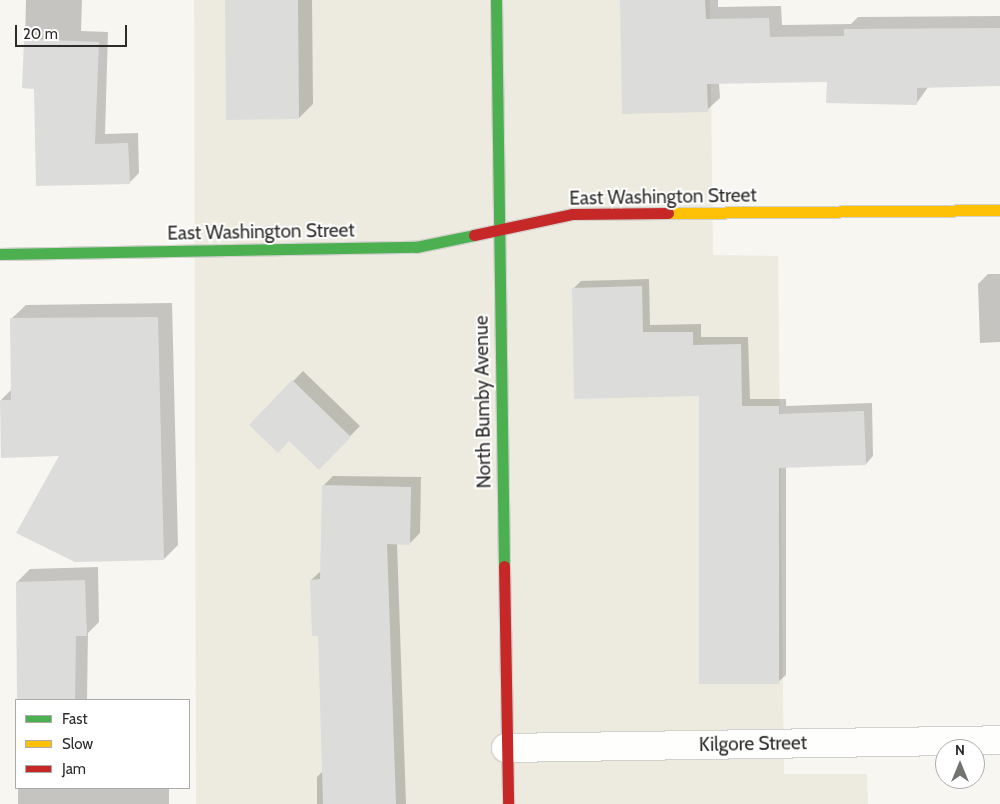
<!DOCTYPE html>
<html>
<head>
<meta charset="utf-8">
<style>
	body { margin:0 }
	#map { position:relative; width:1000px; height:804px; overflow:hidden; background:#f7f6f1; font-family:Cabin,sans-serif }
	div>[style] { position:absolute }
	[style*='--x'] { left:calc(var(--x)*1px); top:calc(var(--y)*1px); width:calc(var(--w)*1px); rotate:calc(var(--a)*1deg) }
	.built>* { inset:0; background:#edebe0 }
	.shadow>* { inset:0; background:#0003 }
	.building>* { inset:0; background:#dcdcdb }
	.roads { filter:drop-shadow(1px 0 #d2d1ce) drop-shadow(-1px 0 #d2d1ce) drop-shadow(0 1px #d2d1ce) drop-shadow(0 -1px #d2d1ce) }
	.street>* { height:28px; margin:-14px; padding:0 14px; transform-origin:14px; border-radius:14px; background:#fefefd }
	.fast>* { height:11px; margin:-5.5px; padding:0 5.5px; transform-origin:5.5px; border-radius:5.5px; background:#4caf50 }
	.slow>* { height:11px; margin:-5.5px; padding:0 5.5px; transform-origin:5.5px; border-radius:5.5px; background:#ffc107 }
	.jam>* { height:11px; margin:-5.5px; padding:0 5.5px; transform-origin:5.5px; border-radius:5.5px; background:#c62828 }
	span { translate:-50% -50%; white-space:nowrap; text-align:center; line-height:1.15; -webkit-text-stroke:4px #fff; paint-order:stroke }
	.street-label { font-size:19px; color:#2d2c2a }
	.legend { position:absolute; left:15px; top:699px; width:175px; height:90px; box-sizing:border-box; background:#fff; border:1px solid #ababaa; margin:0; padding:6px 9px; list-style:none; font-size:15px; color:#2d2c2a }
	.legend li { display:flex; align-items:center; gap:10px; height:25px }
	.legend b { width:25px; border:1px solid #ababaa }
	.north { position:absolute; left:935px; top:739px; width:50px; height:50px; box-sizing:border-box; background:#fff; border:1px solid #ababaa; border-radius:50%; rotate:0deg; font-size:14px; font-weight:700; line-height:20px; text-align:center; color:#2d2c2a }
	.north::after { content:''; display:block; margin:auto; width:18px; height:22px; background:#747370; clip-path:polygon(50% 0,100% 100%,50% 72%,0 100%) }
	.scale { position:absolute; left:15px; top:25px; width:112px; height:22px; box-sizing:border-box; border:2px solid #2d2c2a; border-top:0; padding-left:6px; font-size:15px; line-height:18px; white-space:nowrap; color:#2d2c2a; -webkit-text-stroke:4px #fff; paint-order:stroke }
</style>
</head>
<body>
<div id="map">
	<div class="built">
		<div style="clip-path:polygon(194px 0,710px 0,713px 255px,778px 256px,784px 774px,867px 774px,868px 804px,196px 804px)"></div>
	</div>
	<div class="shadow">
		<div style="clip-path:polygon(26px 0,82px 0,81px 31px,108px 32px,105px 134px,138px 133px,139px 173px,129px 183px,35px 88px,24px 87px)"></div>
		<div style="clip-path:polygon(229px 0,312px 0,313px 104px,299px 118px)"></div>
		<div style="clip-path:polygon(621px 0,718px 0,718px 7px,781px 6px,782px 25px,851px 24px,858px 17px,1000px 16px,1000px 84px,929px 86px,916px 104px,828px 80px,719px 83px,720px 98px,707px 110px)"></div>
		<div style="clip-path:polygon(988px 274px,1000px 274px,1000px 342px,980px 343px,978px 284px)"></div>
		<div style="clip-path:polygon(649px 279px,650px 325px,701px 324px,701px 337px,748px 337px,750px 399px,786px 399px,786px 406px,872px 403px,873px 456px,866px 464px,786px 467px,786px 675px,778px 682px,700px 395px,573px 289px,581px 281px)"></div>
		<div style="clip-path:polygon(172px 303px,178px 545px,164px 559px,1px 400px,12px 389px,11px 319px,26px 305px)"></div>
		<div style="clip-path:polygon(303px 371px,360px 426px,319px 468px,289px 440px,251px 425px)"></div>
		<div style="clip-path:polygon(333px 476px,421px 477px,420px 533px,410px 543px,397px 543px,406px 804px,317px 804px,317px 777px,323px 771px,319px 635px,311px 580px,322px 570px,323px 486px)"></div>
		<div style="clip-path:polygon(98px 567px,99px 622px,88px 633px,87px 700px,18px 700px,17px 582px,30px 569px)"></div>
		<div style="clip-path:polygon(18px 788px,169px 788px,169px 804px,18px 804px)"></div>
	</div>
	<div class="building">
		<div style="clip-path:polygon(225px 0,298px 0,299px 119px,226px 120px)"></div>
		<div style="clip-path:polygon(620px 0,705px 0,706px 19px,769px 18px,770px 37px,844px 36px,844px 29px,1000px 28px,1000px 86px,917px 88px,917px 105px,826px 103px,827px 82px,707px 84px,708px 112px,622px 114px)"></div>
		<div style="clip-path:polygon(24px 39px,99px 42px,95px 144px,128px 143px,130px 184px,36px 186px,34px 89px,22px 88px)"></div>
		<div style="clip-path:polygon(642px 286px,643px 332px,693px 332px,693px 345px,741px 344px,742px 406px,779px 406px,779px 414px,864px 411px,866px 465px,779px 468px,779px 684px,699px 684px,699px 396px,574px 399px,572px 288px)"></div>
		<div style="clip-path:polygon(158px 317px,164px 560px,75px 562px,16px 533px,59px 456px,1px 458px,0 400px,11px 400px,10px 318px)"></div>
		<div style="clip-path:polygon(292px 380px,351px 437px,319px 470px,289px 441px,278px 453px,249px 425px)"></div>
		<div style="clip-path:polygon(322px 485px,411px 487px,410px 545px,387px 544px,396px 804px,323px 804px,318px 636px,312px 636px,310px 580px,320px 579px)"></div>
		<div style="clip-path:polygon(85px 580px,87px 636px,76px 636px,75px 700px,17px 700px,16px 582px)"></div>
	</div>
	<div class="roads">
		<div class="street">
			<div style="--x:506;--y:748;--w:494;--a:-0.9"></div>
		</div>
		<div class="fast">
			<div style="--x:496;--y:0;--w:566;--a:89.19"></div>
			<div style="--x:0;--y:254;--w:416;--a:-1"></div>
			<div style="--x:416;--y:247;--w:59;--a:-11.7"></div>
		</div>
		<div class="slow">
			<div style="--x:668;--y:213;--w:332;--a:-0.5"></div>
		</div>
		<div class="jam">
			<div style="--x:474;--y:235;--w:100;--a:-12.1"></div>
			<div style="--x:572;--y:214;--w:96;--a:-0.6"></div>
			<div style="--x:504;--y:566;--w:238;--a:89"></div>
		</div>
	</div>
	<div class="street-label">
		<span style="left:663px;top:197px;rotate:-1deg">East Washington Street</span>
		<span style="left:261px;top:232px;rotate:-1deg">East Washington Street</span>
		<span style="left:483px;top:402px;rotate:-91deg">North Bumby Avenue</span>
		<span style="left:753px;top:744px;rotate:-1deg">Kilgore Street</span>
	</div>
	<ul class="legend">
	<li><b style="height:6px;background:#4caf50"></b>Fast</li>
	<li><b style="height:6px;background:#ffc107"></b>Slow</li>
	<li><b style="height:6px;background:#c62828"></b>Jam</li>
	</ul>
	<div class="north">N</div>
	<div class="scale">20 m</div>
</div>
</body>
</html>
